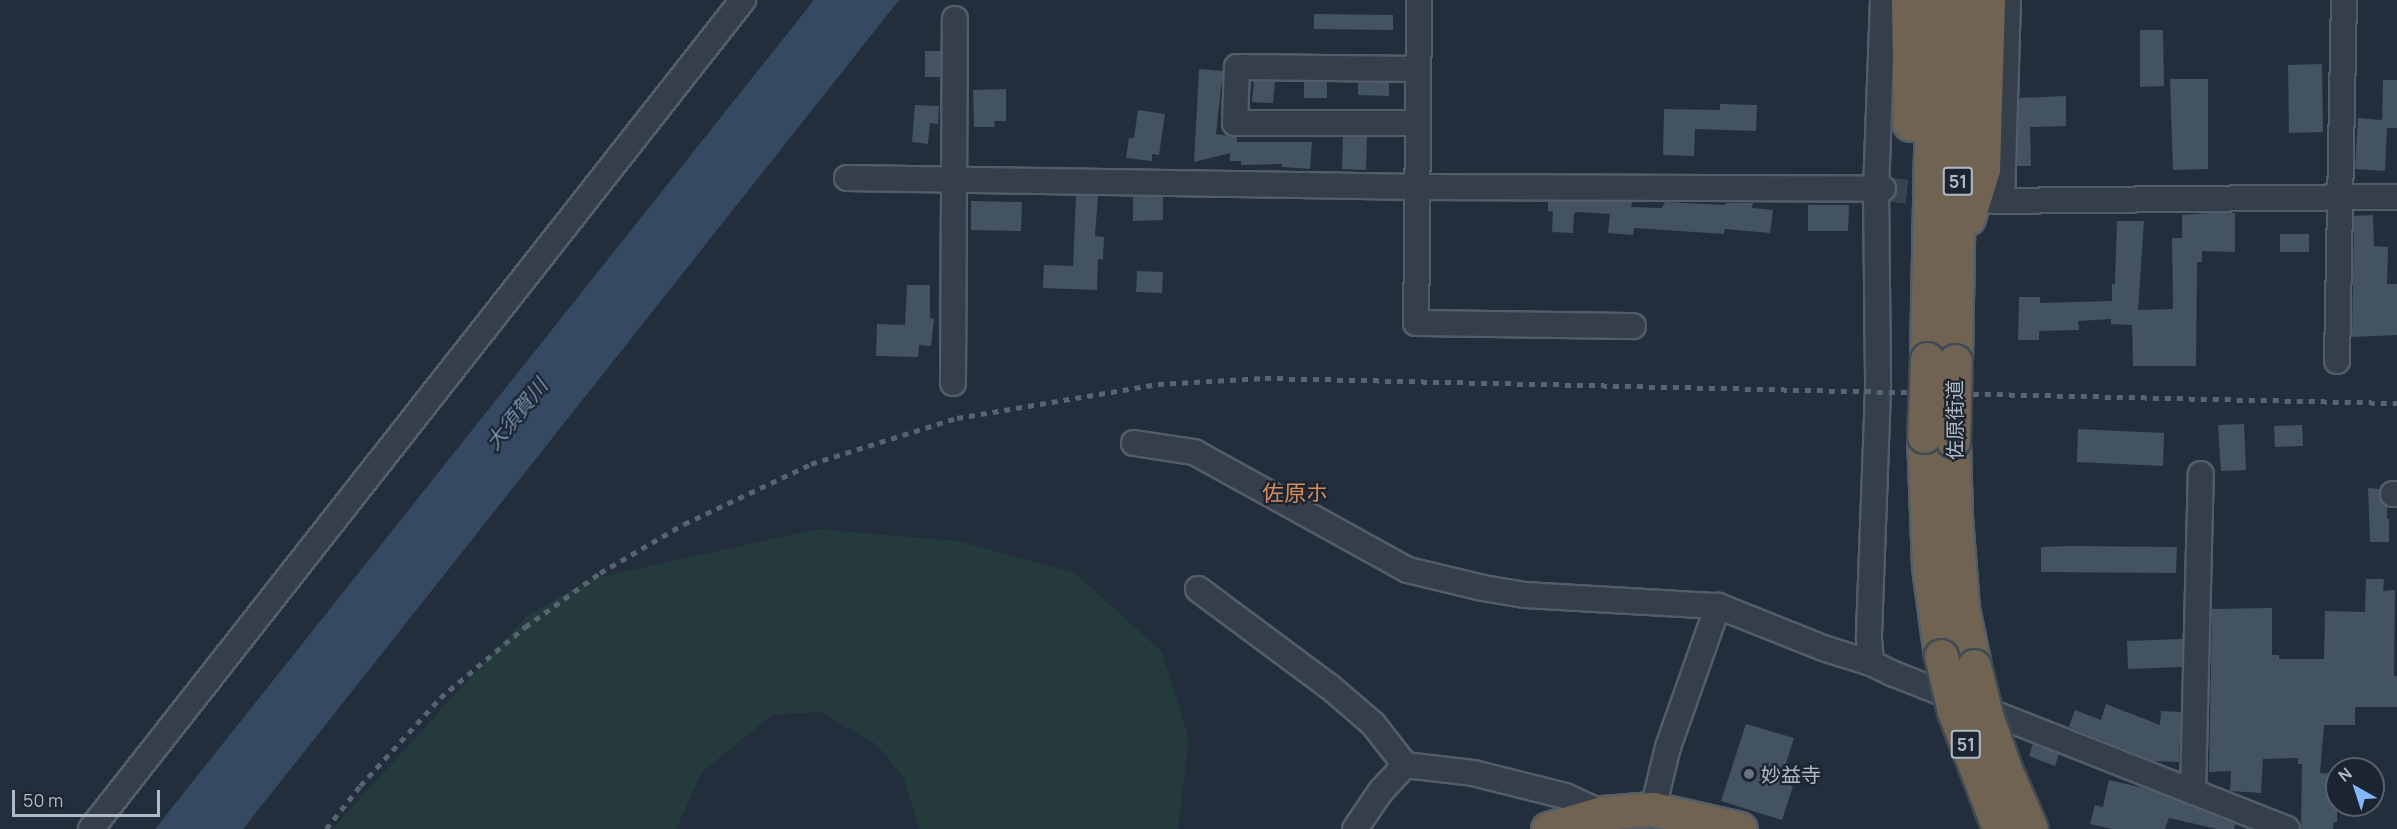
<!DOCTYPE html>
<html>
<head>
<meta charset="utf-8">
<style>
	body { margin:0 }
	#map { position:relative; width:2397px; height:829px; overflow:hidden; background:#222e3b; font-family:Manrope,"Noto Sans JP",sans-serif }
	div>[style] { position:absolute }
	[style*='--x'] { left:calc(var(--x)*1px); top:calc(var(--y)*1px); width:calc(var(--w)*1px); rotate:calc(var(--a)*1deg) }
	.green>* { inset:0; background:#243a3c }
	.water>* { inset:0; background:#354a62 }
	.building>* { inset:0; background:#445362 }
	.street-tunnel>* { height:24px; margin-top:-12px; transform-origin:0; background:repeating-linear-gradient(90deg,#374350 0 24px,transparent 0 36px) }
	.roads { filter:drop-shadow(2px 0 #535d69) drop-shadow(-2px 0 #535d69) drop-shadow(0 2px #535d69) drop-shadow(0 -2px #535d69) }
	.street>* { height:24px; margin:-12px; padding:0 12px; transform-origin:12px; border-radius:12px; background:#353f4b }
	.highway>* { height:33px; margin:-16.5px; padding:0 16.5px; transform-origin:16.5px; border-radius:16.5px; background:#716352 }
	.rail>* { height:4.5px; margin-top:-2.25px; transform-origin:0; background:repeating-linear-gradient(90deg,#576472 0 6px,transparent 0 12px) }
	.bridges { filter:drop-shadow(2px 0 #404a56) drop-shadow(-2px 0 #404a56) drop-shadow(0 2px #404a56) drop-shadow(0 -2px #404a56) }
	.highway-bridge>* { height:33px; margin:-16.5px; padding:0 16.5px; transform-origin:16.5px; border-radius:16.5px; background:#716352 }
	.dots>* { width:16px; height:16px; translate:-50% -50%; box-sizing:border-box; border:3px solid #1b2430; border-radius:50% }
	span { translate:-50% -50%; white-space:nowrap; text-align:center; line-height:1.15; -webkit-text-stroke:4.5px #1b2430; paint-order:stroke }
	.shield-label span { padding:2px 4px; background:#1b2430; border:2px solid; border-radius:4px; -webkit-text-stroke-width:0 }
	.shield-label { font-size:18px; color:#b0bac7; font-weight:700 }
	.street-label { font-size:20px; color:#b0bac7 }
	.poi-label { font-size:20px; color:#b0bac7 }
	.left { translate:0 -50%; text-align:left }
	.water-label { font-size:21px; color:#7892b0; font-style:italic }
	.quarter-label { font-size:22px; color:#d58b5d }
	.north { position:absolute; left:2325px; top:757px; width:60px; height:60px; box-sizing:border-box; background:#1b2430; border:2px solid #57606c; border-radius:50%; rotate:321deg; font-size:16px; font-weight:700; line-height:24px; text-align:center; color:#b0bac7 }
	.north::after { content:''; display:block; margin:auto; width:21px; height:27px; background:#83b7f9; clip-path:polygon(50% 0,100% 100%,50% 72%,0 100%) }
	.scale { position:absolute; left:12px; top:790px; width:148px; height:27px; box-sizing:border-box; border:3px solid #b0bac7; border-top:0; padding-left:8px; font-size:18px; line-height:21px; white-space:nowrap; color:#b0bac7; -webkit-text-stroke:4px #1b2430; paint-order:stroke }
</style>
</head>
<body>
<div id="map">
	<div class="green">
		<div style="clip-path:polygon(817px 529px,958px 541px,1075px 573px,1162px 652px,1189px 738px,1178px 829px,919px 829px,904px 778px,876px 744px,820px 712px,772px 715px,702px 772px,676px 829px,332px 829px,527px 616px,591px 579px)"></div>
	</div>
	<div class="water">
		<div style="clip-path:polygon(814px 0,899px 0,243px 829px,155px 829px)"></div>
	</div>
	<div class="building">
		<div style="clip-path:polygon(1314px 14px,1393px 15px,1393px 30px,1314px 29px)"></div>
		<div style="clip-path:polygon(2140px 30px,2163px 30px,2164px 86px,2140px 87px)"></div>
		<div style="clip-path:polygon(925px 51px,941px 51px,940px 77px,925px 77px)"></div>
		<div style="clip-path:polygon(2322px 64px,2323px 132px,2289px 133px,2288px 65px)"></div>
		<div style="clip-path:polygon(1199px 69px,1223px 71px,1216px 134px,1237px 137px,1237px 142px,1312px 142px,1310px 169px,1282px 167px,1282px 164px,1241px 165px,1241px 161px,1230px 161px,1230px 153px,1194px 162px)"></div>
		<div style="clip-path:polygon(2170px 79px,2208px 79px,2208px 169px,2173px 170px)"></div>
		<div style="clip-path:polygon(2383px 80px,2397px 80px,2397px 128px,2387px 128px,2385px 171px,2355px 169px,2358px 118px,2382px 120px)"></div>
		<div style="clip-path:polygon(1254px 81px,1275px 82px,1273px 103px,1252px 102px)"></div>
		<div style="clip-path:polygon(1304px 82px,1327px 82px,1327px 98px,1304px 98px)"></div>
		<div style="clip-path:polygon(1358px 83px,1389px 83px,1389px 96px,1358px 95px)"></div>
		<div style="clip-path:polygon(1006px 89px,1006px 121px,994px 121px,995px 127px,974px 127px,973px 90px)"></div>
		<div style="clip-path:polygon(2066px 96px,2066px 126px,2030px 127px,2031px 166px,2017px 166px,2019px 98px)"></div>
		<div style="clip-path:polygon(1720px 104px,1757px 105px,1756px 131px,1695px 129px,1694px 156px,1663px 155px,1664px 109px,1720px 110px)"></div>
		<div style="clip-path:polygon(915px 105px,939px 106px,938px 124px,930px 123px,928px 144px,912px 142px)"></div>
		<div style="clip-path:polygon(1138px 110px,1165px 114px,1159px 155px,1152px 154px,1152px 161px,1126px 158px,1129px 138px,1134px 138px)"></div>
		<div style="clip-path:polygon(1343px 137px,1367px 137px,1366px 170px,1342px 169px)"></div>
		<div style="clip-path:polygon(1076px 196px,1098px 196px,1095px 236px,1104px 237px,1103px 260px,1098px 259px,1097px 290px,1043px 288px,1044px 265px,1073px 266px)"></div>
		<div style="clip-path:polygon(1133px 197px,1163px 197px,1163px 220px,1133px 221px)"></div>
		<div style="clip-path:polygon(971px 201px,1022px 202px,1021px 231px,971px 230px)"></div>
		<div style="clip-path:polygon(1548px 202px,1632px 202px,1631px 207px,1662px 208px,1665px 202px,1725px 205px,1726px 203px,1753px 203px,1752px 208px,1773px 210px,1770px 233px,1725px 229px,1724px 234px,1634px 228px,1633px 235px,1608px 233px,1610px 214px,1578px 212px,1574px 213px,1573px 233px,1552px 232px,1553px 212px,1548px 211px)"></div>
		<div style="clip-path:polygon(1808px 205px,1849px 205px,1848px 231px,1808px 231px)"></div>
		<div style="clip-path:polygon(2208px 213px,2235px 213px,2235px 252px,2202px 251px,2202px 262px,2197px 262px,2196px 366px,2133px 366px,2132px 325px,2111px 324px,2111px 319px,2078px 321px,2079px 330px,2039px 331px,2039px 340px,2018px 340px,2019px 297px,2040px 297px,2040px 303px,2112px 301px,2112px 284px,2115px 284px,2117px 221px,2144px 221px,2138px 310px,2173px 309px,2172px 238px,2182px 238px,2182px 215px)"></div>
		<div style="clip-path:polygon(2373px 215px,2374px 246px,2388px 247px,2387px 284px,2397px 284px,2397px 335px,2352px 337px,2354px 216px)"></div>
		<div style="clip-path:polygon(2280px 234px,2309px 234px,2309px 252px,2280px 252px)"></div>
		<div style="clip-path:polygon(1137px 271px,1163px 272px,1162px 293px,1136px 292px)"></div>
		<div style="clip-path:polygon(907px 285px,930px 285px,930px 318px,934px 319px,931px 346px,919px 345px,918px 357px,876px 356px,877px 324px,905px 325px)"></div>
		<div style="clip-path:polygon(2244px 424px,2246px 470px,2221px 471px,2218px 425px)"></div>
		<div style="clip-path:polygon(2302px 425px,2303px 446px,2275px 447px,2274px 426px)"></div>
		<div style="clip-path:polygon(2078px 429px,2164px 433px,2163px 466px,2077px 462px)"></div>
		<div style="clip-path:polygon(2368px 488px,2380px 489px,2380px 501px,2387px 507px,2387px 519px,2389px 519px,2389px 542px,2370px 542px)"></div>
		<div style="clip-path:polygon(2072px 546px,2177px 547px,2176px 573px,2041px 572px,2041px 547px)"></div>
		<div style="clip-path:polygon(2366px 579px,2384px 579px,2383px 591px,2395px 590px,2394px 676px,2397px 676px,2397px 707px,2355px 707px,2355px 725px,2324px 725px,2320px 773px,2337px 774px,2337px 822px,2334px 822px,2333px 829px,2301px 829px,2302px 764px,2298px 764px,2298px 758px,2263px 759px,2261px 793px,2230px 791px,2231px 771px,2209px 772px,2212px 609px,2272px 608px,2272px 655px,2279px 655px,2279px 659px,2324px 659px,2325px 611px,2365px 612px)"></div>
		<div style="clip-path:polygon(2183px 639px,2182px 667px,2128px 669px,2127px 641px)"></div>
		<div style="clip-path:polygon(2106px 704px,2160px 725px,2161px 711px,2181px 712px,2179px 762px,2154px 761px,2069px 727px,2075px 710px,2101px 720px)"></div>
		<div style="clip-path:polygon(1746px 724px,1794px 738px,1780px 782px,1793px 786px,1782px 820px,1721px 801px)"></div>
		<div style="clip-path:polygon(2033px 744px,2059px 754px,2055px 766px,2029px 756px)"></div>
		<div style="clip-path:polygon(2109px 780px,2144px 788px,2235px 824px,2234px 829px,2217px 829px,2169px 818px,2165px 829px,2112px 829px,2090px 824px,2095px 805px,2103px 807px)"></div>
	</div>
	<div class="street-tunnel">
		<div style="--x:1883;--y:189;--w:63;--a:6.3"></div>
	</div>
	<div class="roads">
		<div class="street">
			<div style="--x:1419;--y:0;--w:323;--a:90.5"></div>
			<div style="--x:1416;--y:323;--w:217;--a:0.8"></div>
			<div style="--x:1883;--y:0;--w:188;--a:92.1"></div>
			<div style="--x:1876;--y:188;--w:201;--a:89.4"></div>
			<div style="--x:1878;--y:389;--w:250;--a:92.1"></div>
			<div style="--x:1869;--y:639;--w:24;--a:85"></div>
			<div style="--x:1871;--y:663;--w:25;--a:26"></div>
			<div style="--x:1894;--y:674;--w:422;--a:21.5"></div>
			<div style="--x:1417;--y:123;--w:182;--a:180"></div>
			<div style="--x:1235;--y:123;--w:56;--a:-88"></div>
			<div style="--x:1237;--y:67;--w:181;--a:0.6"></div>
			<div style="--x:847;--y:178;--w:570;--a:0.9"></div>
			<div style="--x:1417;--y:187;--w:466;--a:0.2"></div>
			<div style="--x:1993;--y:201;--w:404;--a:-0.6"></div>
			<div style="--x:2002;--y:201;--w:201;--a:-88.3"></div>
			<div style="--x:2337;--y:361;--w:361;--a:-88.9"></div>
			<div style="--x:953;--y:383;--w:364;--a:-89.7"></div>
			<div style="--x:1134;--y:443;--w:61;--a:8.5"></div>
			<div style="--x:1194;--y:452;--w:244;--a:28.9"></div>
			<div style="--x:1408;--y:570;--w:77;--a:13.5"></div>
			<div style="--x:1483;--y:588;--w:43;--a:9.5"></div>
			<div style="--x:1525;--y:595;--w:193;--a:3.3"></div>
			<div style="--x:1718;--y:606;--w:113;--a:21.8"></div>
			<div style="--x:1823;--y:648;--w:50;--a:17.4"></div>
			<div style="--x:2393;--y:494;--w:4;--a:0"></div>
			<div style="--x:1198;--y:589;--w:164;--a:36.6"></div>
			<div style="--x:1330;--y:687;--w:57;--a:40.7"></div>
			<div style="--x:1373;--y:724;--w:52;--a:52"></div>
			<div style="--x:2193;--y:792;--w:318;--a:-88.6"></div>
			<div style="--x:1653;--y:809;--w:64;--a:-76.4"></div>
			<div style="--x:1668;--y:747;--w:150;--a:-70.5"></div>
			<div style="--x:91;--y:829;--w:1055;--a:-51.82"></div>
			<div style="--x:1355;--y:829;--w:46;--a:-55.6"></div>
			<div style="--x:1381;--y:791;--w:35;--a:-47"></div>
			<div style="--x:1405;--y:765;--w:68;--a:6.7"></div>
			<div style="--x:1473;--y:773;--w:95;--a:14"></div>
			<div style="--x:1565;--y:796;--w:41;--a:24.7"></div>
		</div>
		<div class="highway">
			<div style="--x:1908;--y:0;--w:124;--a:89.1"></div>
			<div style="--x:1968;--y:218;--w:51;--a:-73"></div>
			<div style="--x:1983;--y:169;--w:169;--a:-88.3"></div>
			<div style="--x:1927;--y:359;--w:359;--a:-88.9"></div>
			<div style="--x:1955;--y:361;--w:361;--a:-89"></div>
			<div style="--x:1924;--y:436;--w:131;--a:87.8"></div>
			<div style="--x:1929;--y:567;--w:90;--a:82.3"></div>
			<div style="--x:1953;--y:441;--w:76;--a:88.5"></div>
			<div style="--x:1955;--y:517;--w:91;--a:85.6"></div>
			<div style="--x:1962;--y:608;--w:59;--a:78.3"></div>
			<div style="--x:1548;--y:829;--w:56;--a:-16.5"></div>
			<div style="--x:1602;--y:813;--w:51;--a:-4.5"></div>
			<div style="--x:1653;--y:809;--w:89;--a:12.9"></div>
		</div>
	</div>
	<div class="rail">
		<div style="--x:326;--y:829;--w:55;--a:-51.7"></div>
		<div style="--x:360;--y:786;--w:119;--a:-47.7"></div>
		<div style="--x:440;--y:698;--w:111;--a:-39.9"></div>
		<div style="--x:525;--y:627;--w:92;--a:-35.8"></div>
		<div style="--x:600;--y:573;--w:97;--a:-30.3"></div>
		<div style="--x:684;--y:524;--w:140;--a:-25.3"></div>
		<div style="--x:811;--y:464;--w:153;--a:-17.5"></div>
		<div style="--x:957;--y:418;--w:204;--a:-9.6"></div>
		<div style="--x:1158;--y:384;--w:107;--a:-3.2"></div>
		<div style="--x:1265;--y:378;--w:1132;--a:1.27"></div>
	</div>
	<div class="bridges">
		<div class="highway-bridge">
			<div style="--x:1924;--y:436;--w:77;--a:-87.8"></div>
			<div style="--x:1953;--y:441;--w:80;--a:-88.6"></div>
			<div style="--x:1941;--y:656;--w:57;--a:76.7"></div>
			<div style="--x:1954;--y:711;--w:126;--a:69.1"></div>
			<div style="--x:1974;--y:666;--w:50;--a:76.2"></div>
			<div style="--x:1986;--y:715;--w:57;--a:70.6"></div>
			<div style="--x:2005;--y:769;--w:65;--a:66.6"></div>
		</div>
	</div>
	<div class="dots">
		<div style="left:1749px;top:774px;background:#6b7280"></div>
	</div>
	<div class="shield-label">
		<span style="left:1958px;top:181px">51</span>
		<span style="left:1966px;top:744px">51</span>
	</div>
	<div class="street-label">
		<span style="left:1954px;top:420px;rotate:-90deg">佐原街道</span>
	</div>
	<div class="poi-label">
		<span class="left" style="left:1761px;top:774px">妙益寺</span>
	</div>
	<div class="water-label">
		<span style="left:516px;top:414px;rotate:-51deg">大須賀川</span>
	</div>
	<div class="quarter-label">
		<span style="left:1295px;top:494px">佐原ホ</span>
	</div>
	<div class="north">N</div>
	<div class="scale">50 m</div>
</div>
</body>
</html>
